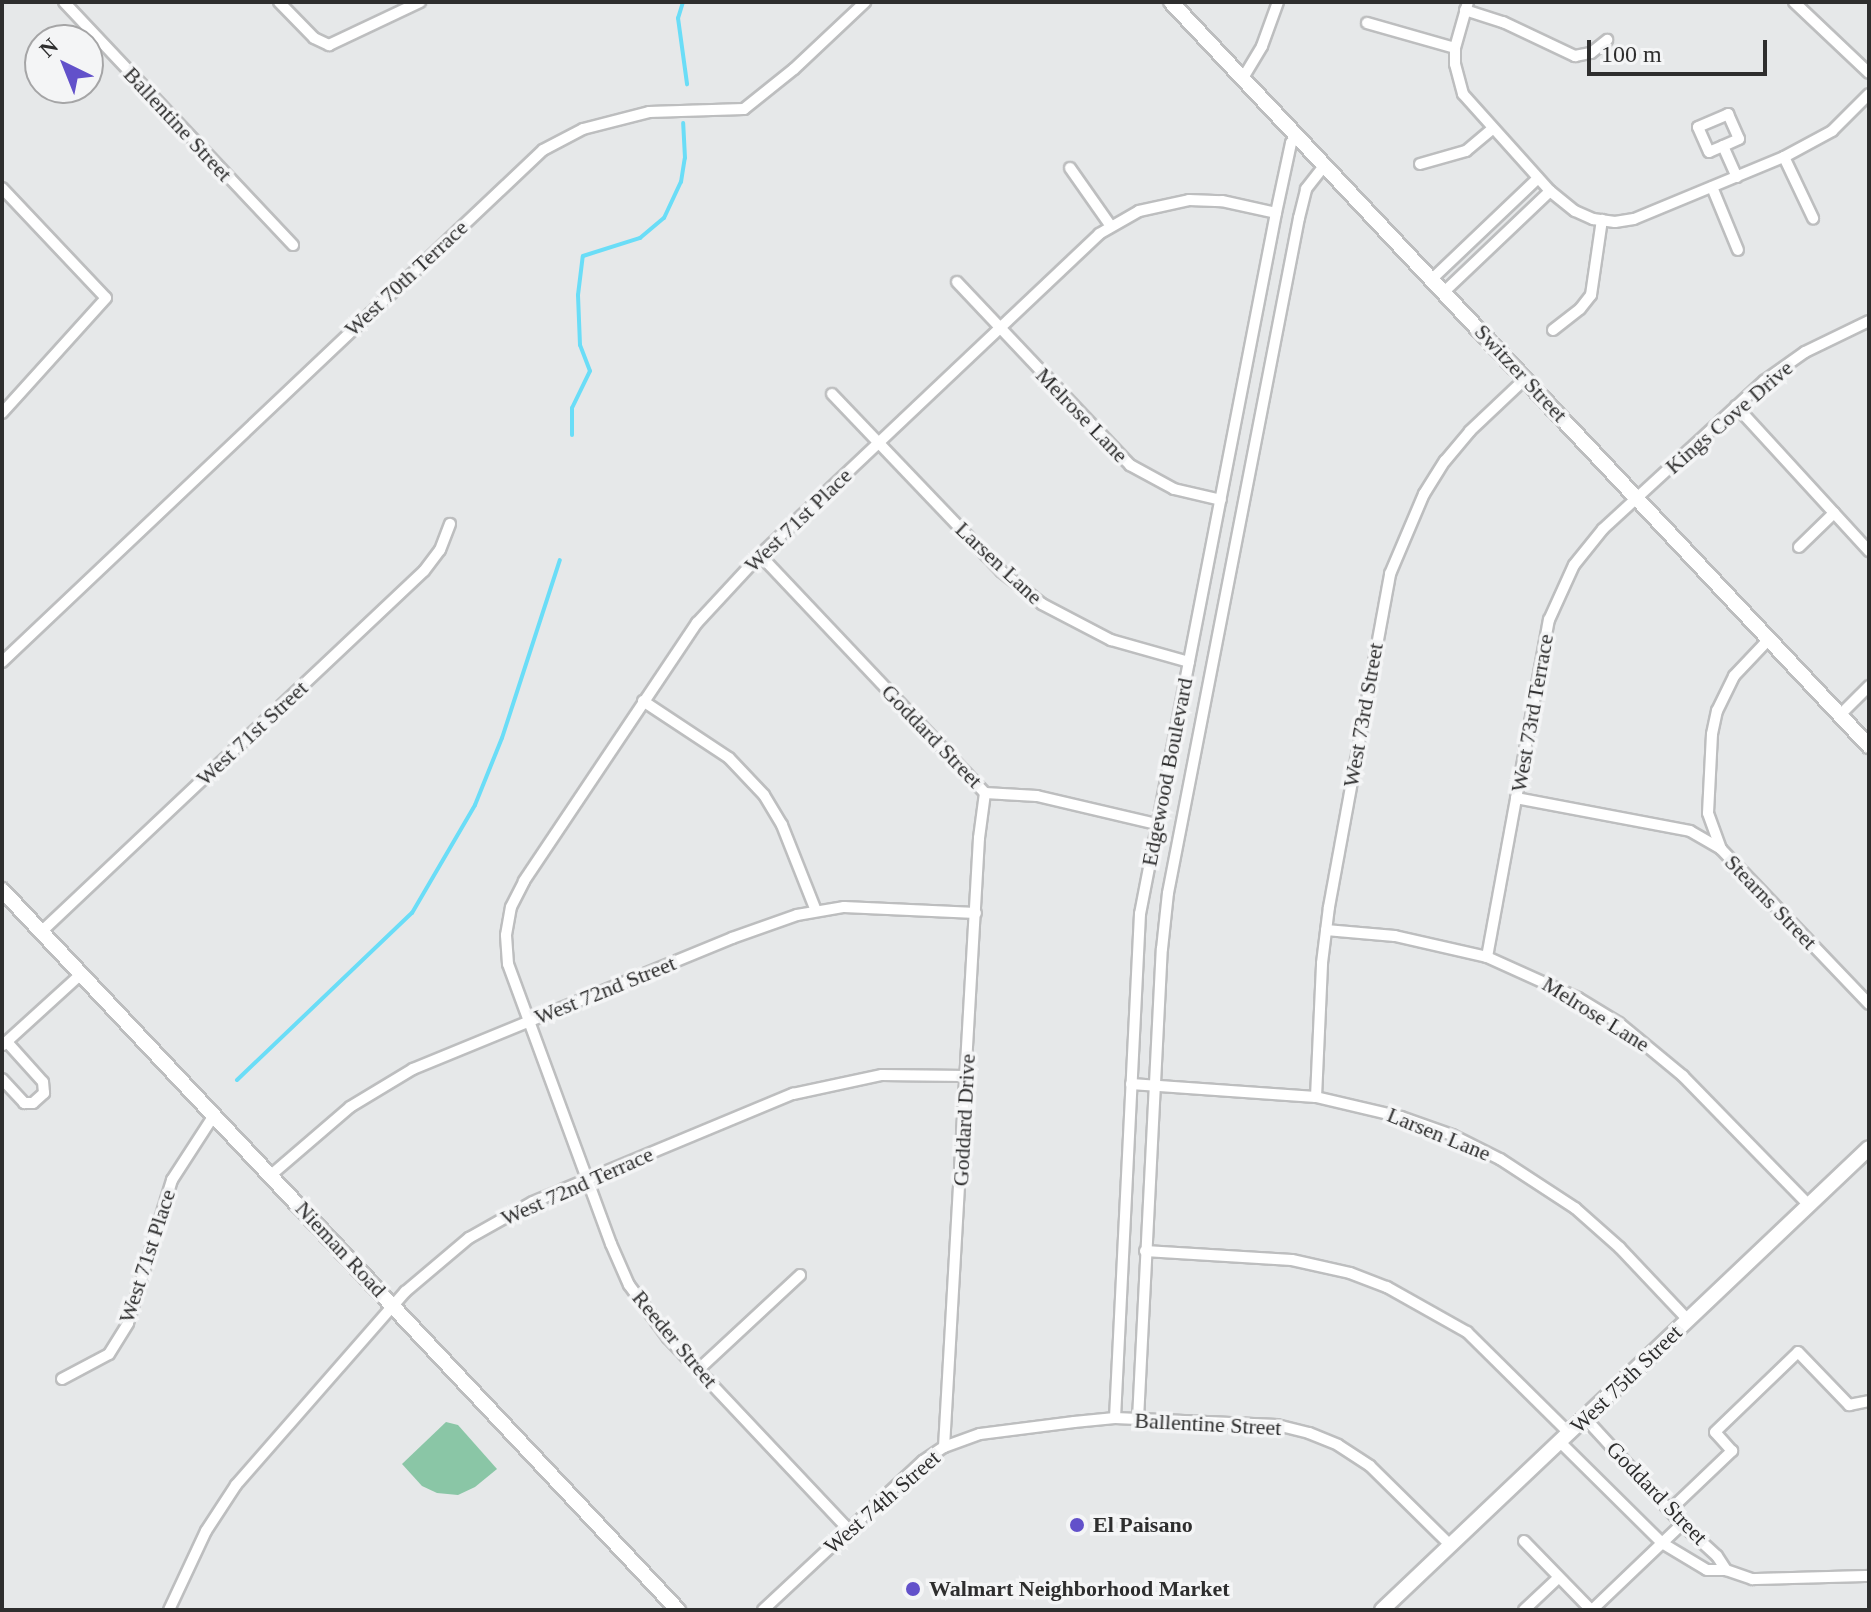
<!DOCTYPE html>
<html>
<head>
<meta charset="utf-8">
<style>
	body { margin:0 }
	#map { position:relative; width:1871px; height:1612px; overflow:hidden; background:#e6e8e9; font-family:Georgia,serif }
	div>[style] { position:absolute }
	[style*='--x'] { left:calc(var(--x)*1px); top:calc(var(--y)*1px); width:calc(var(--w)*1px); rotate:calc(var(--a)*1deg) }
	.green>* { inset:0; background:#8ac6a6 }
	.stream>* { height:4px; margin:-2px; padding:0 2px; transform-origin:2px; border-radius:2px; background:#6addf7 }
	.roads { filter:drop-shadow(2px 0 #bdbebf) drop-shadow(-2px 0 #bdbebf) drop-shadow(0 2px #bdbebf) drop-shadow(0 -2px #bdbebf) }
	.street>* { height:10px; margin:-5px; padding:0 5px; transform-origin:5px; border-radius:5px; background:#fff }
	.secondary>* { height:14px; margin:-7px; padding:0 7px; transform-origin:7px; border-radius:7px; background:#fff }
	.dots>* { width:22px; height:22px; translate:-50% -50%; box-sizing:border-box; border:4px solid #f4f5f6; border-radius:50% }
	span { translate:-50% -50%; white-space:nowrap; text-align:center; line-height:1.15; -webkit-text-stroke:7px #f4f5f6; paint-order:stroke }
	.street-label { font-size:22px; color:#2e2e2e }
	.poi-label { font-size:22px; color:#2e2e2e; font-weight:700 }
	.left { translate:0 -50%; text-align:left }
	.frame { position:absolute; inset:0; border:4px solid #2e2e2e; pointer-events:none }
	.north { position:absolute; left:24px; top:24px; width:80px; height:80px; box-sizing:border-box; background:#f4f5f6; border:2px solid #a5a5a6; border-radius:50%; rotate:317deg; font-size:22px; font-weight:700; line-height:32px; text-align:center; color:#2e2e2e }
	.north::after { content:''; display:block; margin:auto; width:28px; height:36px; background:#6251ca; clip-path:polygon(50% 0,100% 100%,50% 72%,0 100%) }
	.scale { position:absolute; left:1587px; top:40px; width:180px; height:36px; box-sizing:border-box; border:4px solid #2e2e2e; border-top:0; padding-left:10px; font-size:24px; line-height:28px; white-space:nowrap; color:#2e2e2e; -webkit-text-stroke:6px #f4f5f6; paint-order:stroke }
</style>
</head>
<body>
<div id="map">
	<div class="green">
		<div style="clip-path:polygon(446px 1422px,458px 1425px,497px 1469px,475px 1487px,458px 1495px,437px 1493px,422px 1486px,402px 1464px)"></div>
	</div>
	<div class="stream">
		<div style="--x:683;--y:2;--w:17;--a:107"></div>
		<div style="--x:678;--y:18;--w:67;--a:82.2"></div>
		<div style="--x:572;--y:435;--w:27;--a:-90"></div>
		<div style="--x:572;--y:408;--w:41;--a:-64.1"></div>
		<div style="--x:590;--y:371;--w:28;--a:-111"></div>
		<div style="--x:580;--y:345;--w:50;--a:-92.3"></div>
		<div style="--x:578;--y:295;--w:39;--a:-83"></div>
		<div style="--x:583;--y:256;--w:60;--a:-17.5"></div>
		<div style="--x:640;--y:238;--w:31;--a:-40"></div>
		<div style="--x:664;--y:218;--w:40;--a:-65"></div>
		<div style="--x:681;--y:182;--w:24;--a:-81"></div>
		<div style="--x:685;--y:158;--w:35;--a:-93"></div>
		<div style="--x:237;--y:1080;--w:242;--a:-43.7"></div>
		<div style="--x:412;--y:913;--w:125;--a:-59.7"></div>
		<div style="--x:475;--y:805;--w:72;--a:-68.1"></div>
		<div style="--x:502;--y:738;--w:187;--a:-72"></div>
	</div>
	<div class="roads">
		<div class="street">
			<div style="--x:64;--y:2;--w:334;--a:46.7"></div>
			<div style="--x:279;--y:2;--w:50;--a:45.8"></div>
			<div style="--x:314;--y:38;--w:17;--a:25"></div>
			<div style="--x:329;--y:45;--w:101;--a:-25.3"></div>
			<div style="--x:1468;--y:2;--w:48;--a:105.8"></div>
			<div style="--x:1455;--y:48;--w:16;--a:90"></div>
			<div style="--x:1455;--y:64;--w:31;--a:75"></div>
			<div style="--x:1463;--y:94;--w:130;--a:48.1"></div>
			<div style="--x:1550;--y:191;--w:32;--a:39"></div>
			<div style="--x:1575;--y:211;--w:20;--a:24"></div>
			<div style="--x:1593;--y:219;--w:22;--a:8"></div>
			<div style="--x:1615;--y:222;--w:19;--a:-9"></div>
			<div style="--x:1634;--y:219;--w:162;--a:-22.5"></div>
			<div style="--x:1784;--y:157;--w:55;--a:-28.4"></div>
			<div style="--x:1832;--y:131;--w:52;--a:-45"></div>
			<div style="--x:1794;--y:2;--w:103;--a:43.4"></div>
			<div style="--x:1465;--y:10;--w:40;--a:18"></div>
			<div style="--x:1503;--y:22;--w:80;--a:25.3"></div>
			<div style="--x:1575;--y:56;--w:16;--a:-11"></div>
			<div style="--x:1591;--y:53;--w:21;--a:-39"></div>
			<div style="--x:1367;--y:23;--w:91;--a:15.9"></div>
			<div style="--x:1243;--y:78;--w:37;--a:-59"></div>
			<div style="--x:1262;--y:46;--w:47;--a:-70"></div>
			<div style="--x:1723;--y:146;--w:15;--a:157"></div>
			<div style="--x:1709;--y:152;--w:27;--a:-114"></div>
			<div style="--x:1698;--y:127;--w:33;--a:-23"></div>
			<div style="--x:1728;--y:114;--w:27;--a:66"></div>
			<div style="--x:1739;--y:139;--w:17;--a:156"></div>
			<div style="--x:1723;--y:146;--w:34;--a:66"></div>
			<div style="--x:1784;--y:157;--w:68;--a:64.6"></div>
			<div style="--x:1420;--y:164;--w:48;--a:-15.8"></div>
			<div style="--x:1466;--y:151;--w:34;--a:-40"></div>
			<div style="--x:1070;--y:168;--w:70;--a:54.9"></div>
			<div style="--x:1712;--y:187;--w:68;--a:67.6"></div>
			<div style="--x:2;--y:188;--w:151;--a:46.6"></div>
			<div style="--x:106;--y:298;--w:155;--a:132.1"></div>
			<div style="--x:1432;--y:279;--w:146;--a:-43.6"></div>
			<div style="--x:957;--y:282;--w:252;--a:46.6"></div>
			<div style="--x:1130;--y:465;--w:50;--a:28.6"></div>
			<div style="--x:1174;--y:489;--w:48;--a:13.2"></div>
			<div style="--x:1445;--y:291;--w:145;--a:-43.6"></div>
			<div style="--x:1553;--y:330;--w:34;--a:-38"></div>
			<div style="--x:1580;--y:309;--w:18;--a:-52"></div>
			<div style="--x:1591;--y:295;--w:76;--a:-81.7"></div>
			<div style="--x:832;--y:394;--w:245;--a:46.3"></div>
			<div style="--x:1001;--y:571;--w:53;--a:38.8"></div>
			<div style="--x:1042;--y:604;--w:78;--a:27.6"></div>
			<div style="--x:1111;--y:640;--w:81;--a:15.8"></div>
			<div style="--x:1736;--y:406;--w:197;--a:47.5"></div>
			<div style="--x:1799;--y:547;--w:49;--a:-44.2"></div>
			<div style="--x:760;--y:555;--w:328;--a:46.6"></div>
			<div style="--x:985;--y:793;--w:52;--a:3.3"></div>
			<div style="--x:1037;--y:796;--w:122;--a:13.2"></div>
			<div style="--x:2;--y:662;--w:745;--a:-43.42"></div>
			<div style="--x:543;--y:150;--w:45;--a:-27.7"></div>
			<div style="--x:583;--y:129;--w:68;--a:-14.4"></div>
			<div style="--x:649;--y:112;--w:95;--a:-1.8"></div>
			<div style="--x:744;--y:109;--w:64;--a:-38.7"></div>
			<div style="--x:794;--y:69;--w:98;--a:-43.3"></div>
			<div style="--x:643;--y:701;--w:103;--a:33.5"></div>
			<div style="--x:729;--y:758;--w:51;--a:46.6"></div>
			<div style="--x:764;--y:795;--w:35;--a:59"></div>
			<div style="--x:782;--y:825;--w:92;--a:68.4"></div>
			<div style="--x:1840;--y:715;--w:41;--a:-45"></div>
			<div style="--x:1516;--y:798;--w:177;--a:10.7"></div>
			<div style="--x:1690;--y:831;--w:36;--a:30"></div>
			<div style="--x:1721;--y:849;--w:214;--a:46.3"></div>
			<div style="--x:1721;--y:849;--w:38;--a:-110"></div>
			<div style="--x:1708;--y:813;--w:79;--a:-87.1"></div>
			<div style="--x:1712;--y:734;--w:24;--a:-78"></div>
			<div style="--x:1717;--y:711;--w:39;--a:-64"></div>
			<div style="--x:1734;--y:676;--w:51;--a:-46.6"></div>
			<div style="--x:1326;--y:930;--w:69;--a:5"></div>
			<div style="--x:1395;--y:936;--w:94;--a:12.9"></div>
			<div style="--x:1487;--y:957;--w:100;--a:24.3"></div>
			<div style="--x:1578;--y:998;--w:48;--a:31.4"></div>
			<div style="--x:1619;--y:1023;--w:83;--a:39.6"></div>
			<div style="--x:1683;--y:1076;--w:180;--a:45.7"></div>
			<div style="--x:41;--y:932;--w:526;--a:-43.31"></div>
			<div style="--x:424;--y:571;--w:26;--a:-53"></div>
			<div style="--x:440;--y:550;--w:28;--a:-69"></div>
			<div style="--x:1487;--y:957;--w:343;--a:-79.6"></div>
			<div style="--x:1549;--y:620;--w:60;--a:-65.6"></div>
			<div style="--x:1574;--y:565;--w:46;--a:-51.1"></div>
			<div style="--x:1603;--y:529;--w:219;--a:-42.6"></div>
			<div style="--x:1764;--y:381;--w:50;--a:-35.3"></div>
			<div style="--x:1805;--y:352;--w:71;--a:-25.8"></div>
			<div style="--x:3;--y:1045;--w:105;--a:-42.3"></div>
			<div style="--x:2;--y:1079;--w:33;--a:47"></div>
			<div style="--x:24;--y:1103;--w:9;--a:0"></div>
			<div style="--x:33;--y:1103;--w:15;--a:-42"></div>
			<div style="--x:44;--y:1093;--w:11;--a:-95"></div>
			<div style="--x:43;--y:1082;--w:54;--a:-132"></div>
			<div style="--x:1131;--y:1084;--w:185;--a:4"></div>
			<div style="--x:1316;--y:1097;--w:87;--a:13.2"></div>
			<div style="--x:1401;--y:1117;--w:54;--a:19.4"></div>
			<div style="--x:1452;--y:1135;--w:54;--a:26.6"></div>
			<div style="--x:1500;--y:1159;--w:90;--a:33.2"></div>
			<div style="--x:1575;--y:1208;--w:60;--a:41.6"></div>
			<div style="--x:1620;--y:1248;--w:99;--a:46.6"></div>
			<div style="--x:1316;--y:1097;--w:134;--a:-87.4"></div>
			<div style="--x:1322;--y:963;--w:56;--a:-82.9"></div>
			<div style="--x:1329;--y:907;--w:339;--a:-79.6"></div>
			<div style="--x:1390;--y:574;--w:87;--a:-67"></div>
			<div style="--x:1424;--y:494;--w:39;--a:-58"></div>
			<div style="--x:1445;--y:461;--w:39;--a:-50"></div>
			<div style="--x:1470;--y:431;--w:77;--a:-43.4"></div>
			<div style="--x:271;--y:1175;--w:104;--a:-40.7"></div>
			<div style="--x:350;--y:1107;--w:74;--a:-31.1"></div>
			<div style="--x:413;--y:1069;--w:345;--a:-22.3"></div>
			<div style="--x:732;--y:938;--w:69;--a:-19.5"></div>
			<div style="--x:797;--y:915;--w:48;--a:-9.7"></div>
			<div style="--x:844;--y:907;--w:132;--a:2.6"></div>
			<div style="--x:1145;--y:1251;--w:147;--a:3.5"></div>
			<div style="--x:1292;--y:1260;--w:59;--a:12.6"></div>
			<div style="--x:1350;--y:1273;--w:40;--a:21"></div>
			<div style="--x:1387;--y:1287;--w:92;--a:29.4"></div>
			<div style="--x:1467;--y:1332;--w:144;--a:44.7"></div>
			<div style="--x:699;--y:1369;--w:138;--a:-42.9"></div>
			<div style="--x:62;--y:1379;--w:53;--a:-28"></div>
			<div style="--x:109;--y:1354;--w:36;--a:-58"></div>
			<div style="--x:128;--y:1323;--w:150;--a:-72.9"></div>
			<div style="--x:172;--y:1180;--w:77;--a:-57.1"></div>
			<div style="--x:1115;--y:1418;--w:505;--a:-87.16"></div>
			<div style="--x:1140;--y:914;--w:714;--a:-79.02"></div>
			<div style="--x:1276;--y:213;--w:72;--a:-77.9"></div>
			<div style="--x:1291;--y:143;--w:9;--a:-49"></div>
			<div style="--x:1585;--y:1418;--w:144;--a:47.5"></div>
			<div style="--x:1682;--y:1524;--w:47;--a:42.4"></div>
			<div style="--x:1717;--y:1556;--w:17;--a:57"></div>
			<div style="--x:1138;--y:1419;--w:471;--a:-87.1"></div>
			<div style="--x:1162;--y:949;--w:56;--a:-83.9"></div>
			<div style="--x:1168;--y:893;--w:688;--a:-79.02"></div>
			<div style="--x:1299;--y:218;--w:30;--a:-76"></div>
			<div style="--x:1306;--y:189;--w:31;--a:-52"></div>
			<div style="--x:1560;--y:1442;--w:144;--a:44.7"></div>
			<div style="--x:1662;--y:1543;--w:52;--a:31"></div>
			<div style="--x:1707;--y:1570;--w:19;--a:0"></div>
			<div style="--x:1726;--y:1570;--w:28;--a:19"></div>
			<div style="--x:1752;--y:1579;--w:117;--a:-1.5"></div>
			<div style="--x:944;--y:1447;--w:610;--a:-86.71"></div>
			<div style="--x:979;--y:838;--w:45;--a:-82.4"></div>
			<div style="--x:1670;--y:1510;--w:86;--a:-43.6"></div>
			<div style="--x:1732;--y:1451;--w:25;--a:-132"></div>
			<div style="--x:1715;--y:1432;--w:115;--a:-43.9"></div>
			<div style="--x:1798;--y:1352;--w:74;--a:46.1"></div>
			<div style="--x:1849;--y:1405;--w:20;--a:-11"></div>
			<div style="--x:849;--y:1530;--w:264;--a:-133.3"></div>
			<div style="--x:668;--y:1338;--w:66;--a:-126.3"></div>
			<div style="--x:629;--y:1285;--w:45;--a:-113.7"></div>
			<div style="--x:611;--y:1244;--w:298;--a:-110.2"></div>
			<div style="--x:508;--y:964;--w:29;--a:-94"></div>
			<div style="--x:506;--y:935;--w:28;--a:-80"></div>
			<div style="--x:511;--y:907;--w:29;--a:-63"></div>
			<div style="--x:524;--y:881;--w:311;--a:-56.2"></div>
			<div style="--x:697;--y:623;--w:93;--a:-47.2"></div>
			<div style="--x:760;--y:555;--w:467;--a:-43.4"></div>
			<div style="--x:1099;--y:234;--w:46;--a:-29.9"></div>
			<div style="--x:1139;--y:211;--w:51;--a:-12.4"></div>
			<div style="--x:1189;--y:200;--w:33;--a:2"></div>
			<div style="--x:1222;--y:201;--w:55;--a:12.5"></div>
			<div style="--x:1524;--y:1541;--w:96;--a:45.8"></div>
			<div style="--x:169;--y:1610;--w:87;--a:-64.9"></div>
			<div style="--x:206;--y:1531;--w:55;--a:-56.9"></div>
			<div style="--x:236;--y:1485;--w:257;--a:-48.8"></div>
			<div style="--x:405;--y:1292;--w:84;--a:-40.2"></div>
			<div style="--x:469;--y:1238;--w:73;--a:-29.4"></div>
			<div style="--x:533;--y:1202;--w:282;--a:-22.6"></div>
			<div style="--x:793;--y:1094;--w:91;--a:-12.1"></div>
			<div style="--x:882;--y:1075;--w:84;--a:0.7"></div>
			<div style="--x:763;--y:1610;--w:219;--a:-43"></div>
			<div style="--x:923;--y:1461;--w:25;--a:-34"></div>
			<div style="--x:944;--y:1447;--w:38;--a:-20"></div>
			<div style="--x:980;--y:1434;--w:95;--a:-7.3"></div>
			<div style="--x:1074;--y:1422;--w:41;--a:-5.6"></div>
			<div style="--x:1115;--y:1418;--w:162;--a:2.5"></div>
			<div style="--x:1277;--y:1425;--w:33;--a:14"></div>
			<div style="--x:1309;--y:1433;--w:31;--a:22"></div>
			<div style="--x:1338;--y:1445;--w:38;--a:33"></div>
			<div style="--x:1370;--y:1466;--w:114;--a:44.6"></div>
			<div style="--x:1524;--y:1610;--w:47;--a:-43.3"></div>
			<div style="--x:1592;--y:1610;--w:124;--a:-43.7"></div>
		</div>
		<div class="secondary">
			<div style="--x:1171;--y:2;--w:1020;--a:46.83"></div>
			<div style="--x:2;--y:890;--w:988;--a:46.81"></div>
			<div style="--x:1382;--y:1610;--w:671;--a:-43.49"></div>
		</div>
	</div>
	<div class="dots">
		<div style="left:1077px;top:1525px;background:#6251ca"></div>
		<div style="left:913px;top:1589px;background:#6251ca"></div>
	</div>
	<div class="street-label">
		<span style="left:178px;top:124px;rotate:47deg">Ballentine Street</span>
		<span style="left:406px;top:278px;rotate:-43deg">West 70th Terrace</span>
		<span style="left:1521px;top:373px;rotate:47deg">Switzer Street</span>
		<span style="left:1082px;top:415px;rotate:46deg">Melrose Lane</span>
		<span style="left:1729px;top:417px;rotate:-41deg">Kings Cove Drive</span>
		<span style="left:798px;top:520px;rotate:-44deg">West 71st Place</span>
		<span style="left:999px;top:563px;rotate:43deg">Larsen Lane</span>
		<span style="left:1532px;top:713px;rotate:-80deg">West 73rd Terrace</span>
		<span style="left:1363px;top:715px;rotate:-80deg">West 73rd Street</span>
		<span style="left:252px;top:733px;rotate:-43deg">West 71st Street</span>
		<span style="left:932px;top:736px;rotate:46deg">Goddard Street</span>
		<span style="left:1167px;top:772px;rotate:-79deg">Edgewood Boulevard</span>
		<span style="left:1771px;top:902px;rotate:46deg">Stearns Street</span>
		<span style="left:605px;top:990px;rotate:-22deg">West 72nd Street</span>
		<span style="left:1596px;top:1014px;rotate:32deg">Melrose Lane</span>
		<span style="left:964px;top:1120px;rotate:-87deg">Goddard Drive</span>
		<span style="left:1439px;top:1134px;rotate:22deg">Larsen Lane</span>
		<span style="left:577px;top:1186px;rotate:-24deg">West 72nd Terrace</span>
		<span style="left:341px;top:1249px;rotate:47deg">Nieman Road</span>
		<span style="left:147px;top:1256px;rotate:-72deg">West 71st Place</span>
		<span style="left:675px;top:1339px;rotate:50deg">Reeder Street</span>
		<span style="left:1626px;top:1379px;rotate:-44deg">West 75th Street</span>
		<span style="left:1208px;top:1424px;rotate:3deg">Ballentine Street</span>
		<span style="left:1657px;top:1493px;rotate:46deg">Goddard Street</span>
		<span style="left:882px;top:1502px;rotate:-41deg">West 74th Street</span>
	</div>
	<div class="poi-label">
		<span class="left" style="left:1093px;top:1525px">El Paisano</span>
		<span class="left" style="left:929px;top:1589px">Walmart Neighborhood Market</span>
	</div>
	<div class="frame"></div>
	<div class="north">N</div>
	<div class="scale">100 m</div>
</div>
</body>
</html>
